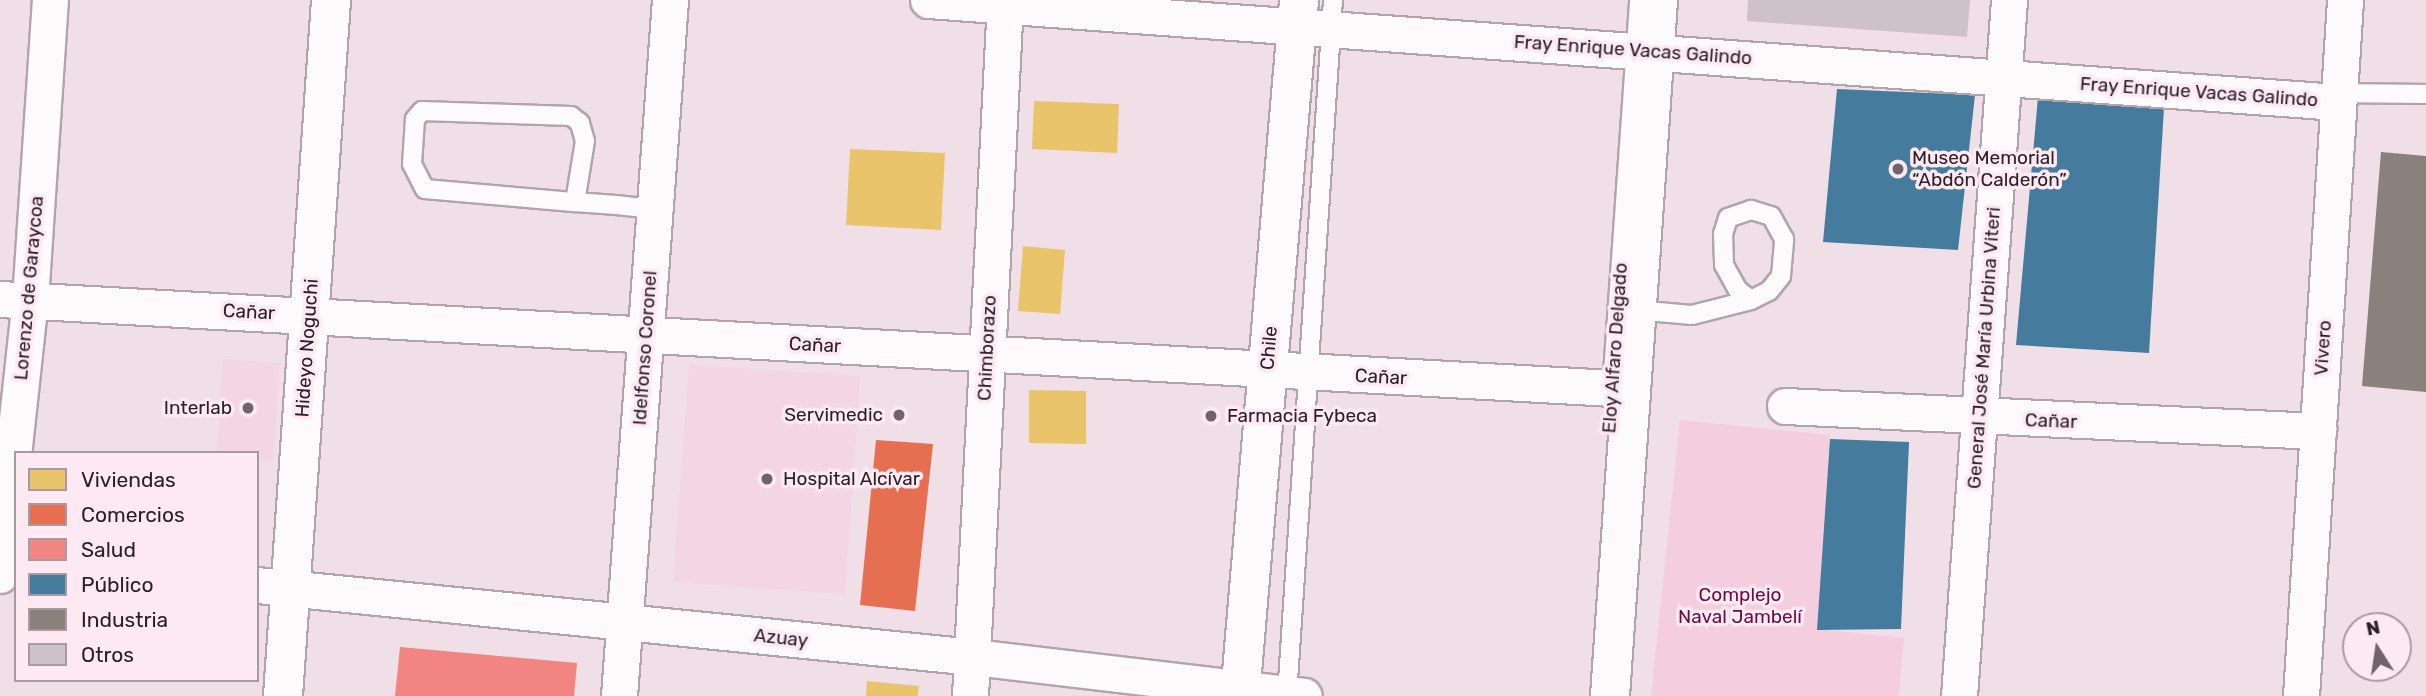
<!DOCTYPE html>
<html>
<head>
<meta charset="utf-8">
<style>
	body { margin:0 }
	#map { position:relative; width:2426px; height:696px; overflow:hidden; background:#f1dfe7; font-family:Rubik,sans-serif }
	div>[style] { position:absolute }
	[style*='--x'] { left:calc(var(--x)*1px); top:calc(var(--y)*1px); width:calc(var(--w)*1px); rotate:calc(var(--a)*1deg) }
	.built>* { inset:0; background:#f3d5e3 }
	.green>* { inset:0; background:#f4cddf }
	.homes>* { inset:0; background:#e9c46a }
	.shops>* { inset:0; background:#e76f51 }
	.health>* { inset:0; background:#f28482 }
	.public>* { inset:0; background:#457b9d }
	.industry>* { inset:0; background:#8a817c }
	.building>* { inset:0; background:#cfc1c8 }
	.roads { filter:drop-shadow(2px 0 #b2a4aa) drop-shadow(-2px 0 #b2a4aa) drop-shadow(0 2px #b2a4aa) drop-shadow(0 -2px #b2a4aa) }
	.service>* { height:18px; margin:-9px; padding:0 9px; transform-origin:9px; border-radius:9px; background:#fdfafb }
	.minor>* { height:35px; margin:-17.5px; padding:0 17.5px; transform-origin:17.5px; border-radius:17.5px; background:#fdfafb }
	.tertiary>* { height:38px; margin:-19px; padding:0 19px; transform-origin:19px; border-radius:19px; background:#fdfafb }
	.secondary>* { height:38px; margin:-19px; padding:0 19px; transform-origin:19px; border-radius:19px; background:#fdfafb }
	.dots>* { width:19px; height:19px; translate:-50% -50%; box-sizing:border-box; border:4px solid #fde9f2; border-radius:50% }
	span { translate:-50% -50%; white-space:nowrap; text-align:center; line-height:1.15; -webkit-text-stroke:7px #fde9f2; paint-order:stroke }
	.street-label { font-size:19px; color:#2b2025 }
	.poi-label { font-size:19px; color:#2b2025 }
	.left { translate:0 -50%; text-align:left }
	.right { translate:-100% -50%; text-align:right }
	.park-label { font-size:19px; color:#660e44 }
	.legend { position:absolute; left:14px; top:451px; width:245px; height:231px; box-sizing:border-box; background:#fde9f2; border:2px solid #a999a0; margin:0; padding:9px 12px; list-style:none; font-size:21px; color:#2b2025 }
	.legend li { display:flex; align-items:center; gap:14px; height:35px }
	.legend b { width:35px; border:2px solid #a999a0 }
	.north { position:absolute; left:2342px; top:612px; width:70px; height:70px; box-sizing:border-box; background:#fde9f2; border:2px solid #a999a0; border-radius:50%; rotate:348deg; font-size:19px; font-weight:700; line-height:28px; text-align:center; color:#2b2025 }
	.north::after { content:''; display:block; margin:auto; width:24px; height:32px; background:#706369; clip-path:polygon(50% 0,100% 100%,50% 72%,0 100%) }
</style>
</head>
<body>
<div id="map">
	<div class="built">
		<div style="clip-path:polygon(223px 359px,280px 363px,273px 461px,257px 459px,257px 453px,217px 453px)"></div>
		<div style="clip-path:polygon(689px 365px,860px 376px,845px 594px,673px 582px)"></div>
	</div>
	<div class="green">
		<div style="clip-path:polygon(1680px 420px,1830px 435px,1817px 629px,1904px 638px,1899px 696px,1651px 696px)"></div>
	</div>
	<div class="homes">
		<div style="clip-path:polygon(1034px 101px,1119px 104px,1117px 153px,1032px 149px)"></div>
		<div style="clip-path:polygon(850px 149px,945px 153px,941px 230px,846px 225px)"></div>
		<div style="clip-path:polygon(1023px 246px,1065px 250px,1060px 314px,1018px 311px)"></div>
		<div style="clip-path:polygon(1029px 390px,1086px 391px,1086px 444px,1029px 443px)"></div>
		<div style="clip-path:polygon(867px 681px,919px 686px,918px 696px,866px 696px)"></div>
	</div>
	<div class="shops">
		<div style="clip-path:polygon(876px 440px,933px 444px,915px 611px,860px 605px)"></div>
	</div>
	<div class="health">
		<div style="clip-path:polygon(400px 647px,577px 663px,574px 696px,395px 696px)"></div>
	</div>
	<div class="public">
		<div style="clip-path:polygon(1837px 89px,1975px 95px,1958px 250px,1823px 242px)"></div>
		<div style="clip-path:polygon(2038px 97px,2164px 108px,2149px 353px,2016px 345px)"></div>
		<div style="clip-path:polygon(1830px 439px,1909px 442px,1901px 629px,1817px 630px)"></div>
	</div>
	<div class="industry">
		<div style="clip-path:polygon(2381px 152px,2426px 156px,2426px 392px,2362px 386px)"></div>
	</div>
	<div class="building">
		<div style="clip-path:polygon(1748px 0,1970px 0,1967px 37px,1747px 21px)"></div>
	</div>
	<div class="roads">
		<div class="service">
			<div style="--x:2340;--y:93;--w:86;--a:0.7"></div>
			<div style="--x:575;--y:202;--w:62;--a:-80.7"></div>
			<div style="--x:585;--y:141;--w:19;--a:-106"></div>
			<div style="--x:580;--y:123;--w:11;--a:-142"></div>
			<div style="--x:571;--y:116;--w:149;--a:-178.1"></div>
			<div style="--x:422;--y:111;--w:11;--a:131"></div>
			<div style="--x:415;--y:119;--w:45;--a:93.8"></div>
			<div style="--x:412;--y:164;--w:28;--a:63"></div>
			<div style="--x:425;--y:189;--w:151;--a:5"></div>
			<div style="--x:575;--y:202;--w:41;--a:4.2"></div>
			<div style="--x:616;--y:205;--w:39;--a:6"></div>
			<div style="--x:1636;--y:310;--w:56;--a:5.1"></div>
			<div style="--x:1692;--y:315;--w:61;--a:-14.3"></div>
			<div style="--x:1751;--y:300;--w:20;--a:-27"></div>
			<div style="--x:1769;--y:291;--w:19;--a:-51"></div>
			<div style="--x:1781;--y:276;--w:37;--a:-85"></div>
			<div style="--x:1784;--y:239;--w:26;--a:-119"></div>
			<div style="--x:1771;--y:216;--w:21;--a:-163"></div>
			<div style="--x:1751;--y:210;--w:24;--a:161"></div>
			<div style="--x:1728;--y:218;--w:17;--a:107"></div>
			<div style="--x:1723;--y:234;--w:31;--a:88"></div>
			<div style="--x:1724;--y:265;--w:29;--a:61"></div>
			<div style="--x:1738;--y:290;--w:16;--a:38"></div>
			<div style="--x:1612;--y:389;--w:389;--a:-86"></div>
			<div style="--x:1287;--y:696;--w:698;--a:-86.22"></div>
		</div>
		<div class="minor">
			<div style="--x:928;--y:0;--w:1414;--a:4.14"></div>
			<div style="--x:0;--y:299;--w:1633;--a:3.16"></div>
			<div style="--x:1785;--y:406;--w:534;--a:2.69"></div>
			<div style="--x:0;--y:575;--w:277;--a:-83.8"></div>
			<div style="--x:30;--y:300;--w:301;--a:-86.2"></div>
			<div style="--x:257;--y:585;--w:720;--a:5.74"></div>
			<div style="--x:973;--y:657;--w:333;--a:6.7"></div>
			<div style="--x:619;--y:696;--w:698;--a:-85.81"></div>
			<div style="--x:970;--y:696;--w:697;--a:-87.12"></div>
			<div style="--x:1959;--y:696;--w:698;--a:-85.89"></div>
			<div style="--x:2301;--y:696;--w:697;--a:-86.38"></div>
		</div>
		<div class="tertiary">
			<div style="--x:283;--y:696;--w:698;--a:-86.05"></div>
		</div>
		<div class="secondary">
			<div style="--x:1240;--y:696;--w:698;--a:-85.15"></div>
			<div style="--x:1610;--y:696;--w:698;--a:-86.05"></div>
		</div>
	</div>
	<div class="dots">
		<div style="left:1898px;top:169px;background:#706369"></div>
		<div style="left:248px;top:408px;background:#706369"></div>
		<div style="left:899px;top:415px;background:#706369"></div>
		<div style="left:1211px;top:416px;background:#706369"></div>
		<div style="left:767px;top:479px;background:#706369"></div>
	</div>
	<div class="street-label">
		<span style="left:1633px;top:50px;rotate:4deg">Fray Enrique Vacas Galindo</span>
		<span style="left:2199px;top:92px;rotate:4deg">Fray Enrique Vacas Galindo</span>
		<span style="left:29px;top:288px;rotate:-85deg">Lorenzo de Garaycoa</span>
		<span style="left:249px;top:312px;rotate:3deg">Cañar</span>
		<span style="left:815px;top:345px;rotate:3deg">Cañar</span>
		<span style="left:307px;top:348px;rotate:-86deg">Hideyo Noguchi</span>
		<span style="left:645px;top:348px;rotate:-86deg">Idelfonso Coronel</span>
		<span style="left:987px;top:348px;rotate:-87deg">Chimborazo</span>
		<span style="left:1269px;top:348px;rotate:-85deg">Chile</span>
		<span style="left:1615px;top:348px;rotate:-86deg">Eloy Alfaro Delgado</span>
		<span style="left:1984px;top:348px;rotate:-86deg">General José María Urbina Viteri</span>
		<span style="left:2323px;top:348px;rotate:-86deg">Vivero</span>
		<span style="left:1381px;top:377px;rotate:3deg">Cañar</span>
		<span style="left:2051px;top:421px;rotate:2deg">Cañar</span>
		<span style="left:781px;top:638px;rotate:6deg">Azuay</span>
	</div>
	<div class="poi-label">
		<span class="left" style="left:1912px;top:169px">Museo Memorial<br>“Abdón Calderón”</span>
		<span class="right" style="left:232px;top:408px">Interlab</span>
		<span class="right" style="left:883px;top:415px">Servimedic</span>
		<span class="left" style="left:1227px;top:416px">Farmacia Fybeca</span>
		<span class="left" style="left:783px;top:479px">Hospital Alcívar</span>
	</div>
	<div class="park-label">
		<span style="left:1740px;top:606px">Complejo<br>Naval Jambelí</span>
	</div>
	<ul class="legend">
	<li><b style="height:19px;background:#e9c46a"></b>Viviendas</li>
	<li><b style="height:19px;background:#e76f51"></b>Comercios</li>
	<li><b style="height:19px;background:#f28482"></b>Salud</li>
	<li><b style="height:19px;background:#457b9d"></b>Público</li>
	<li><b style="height:19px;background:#8a817c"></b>Industria</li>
	<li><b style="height:19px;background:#cfc1c8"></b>Otros</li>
	</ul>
	<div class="north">N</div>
</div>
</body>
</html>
